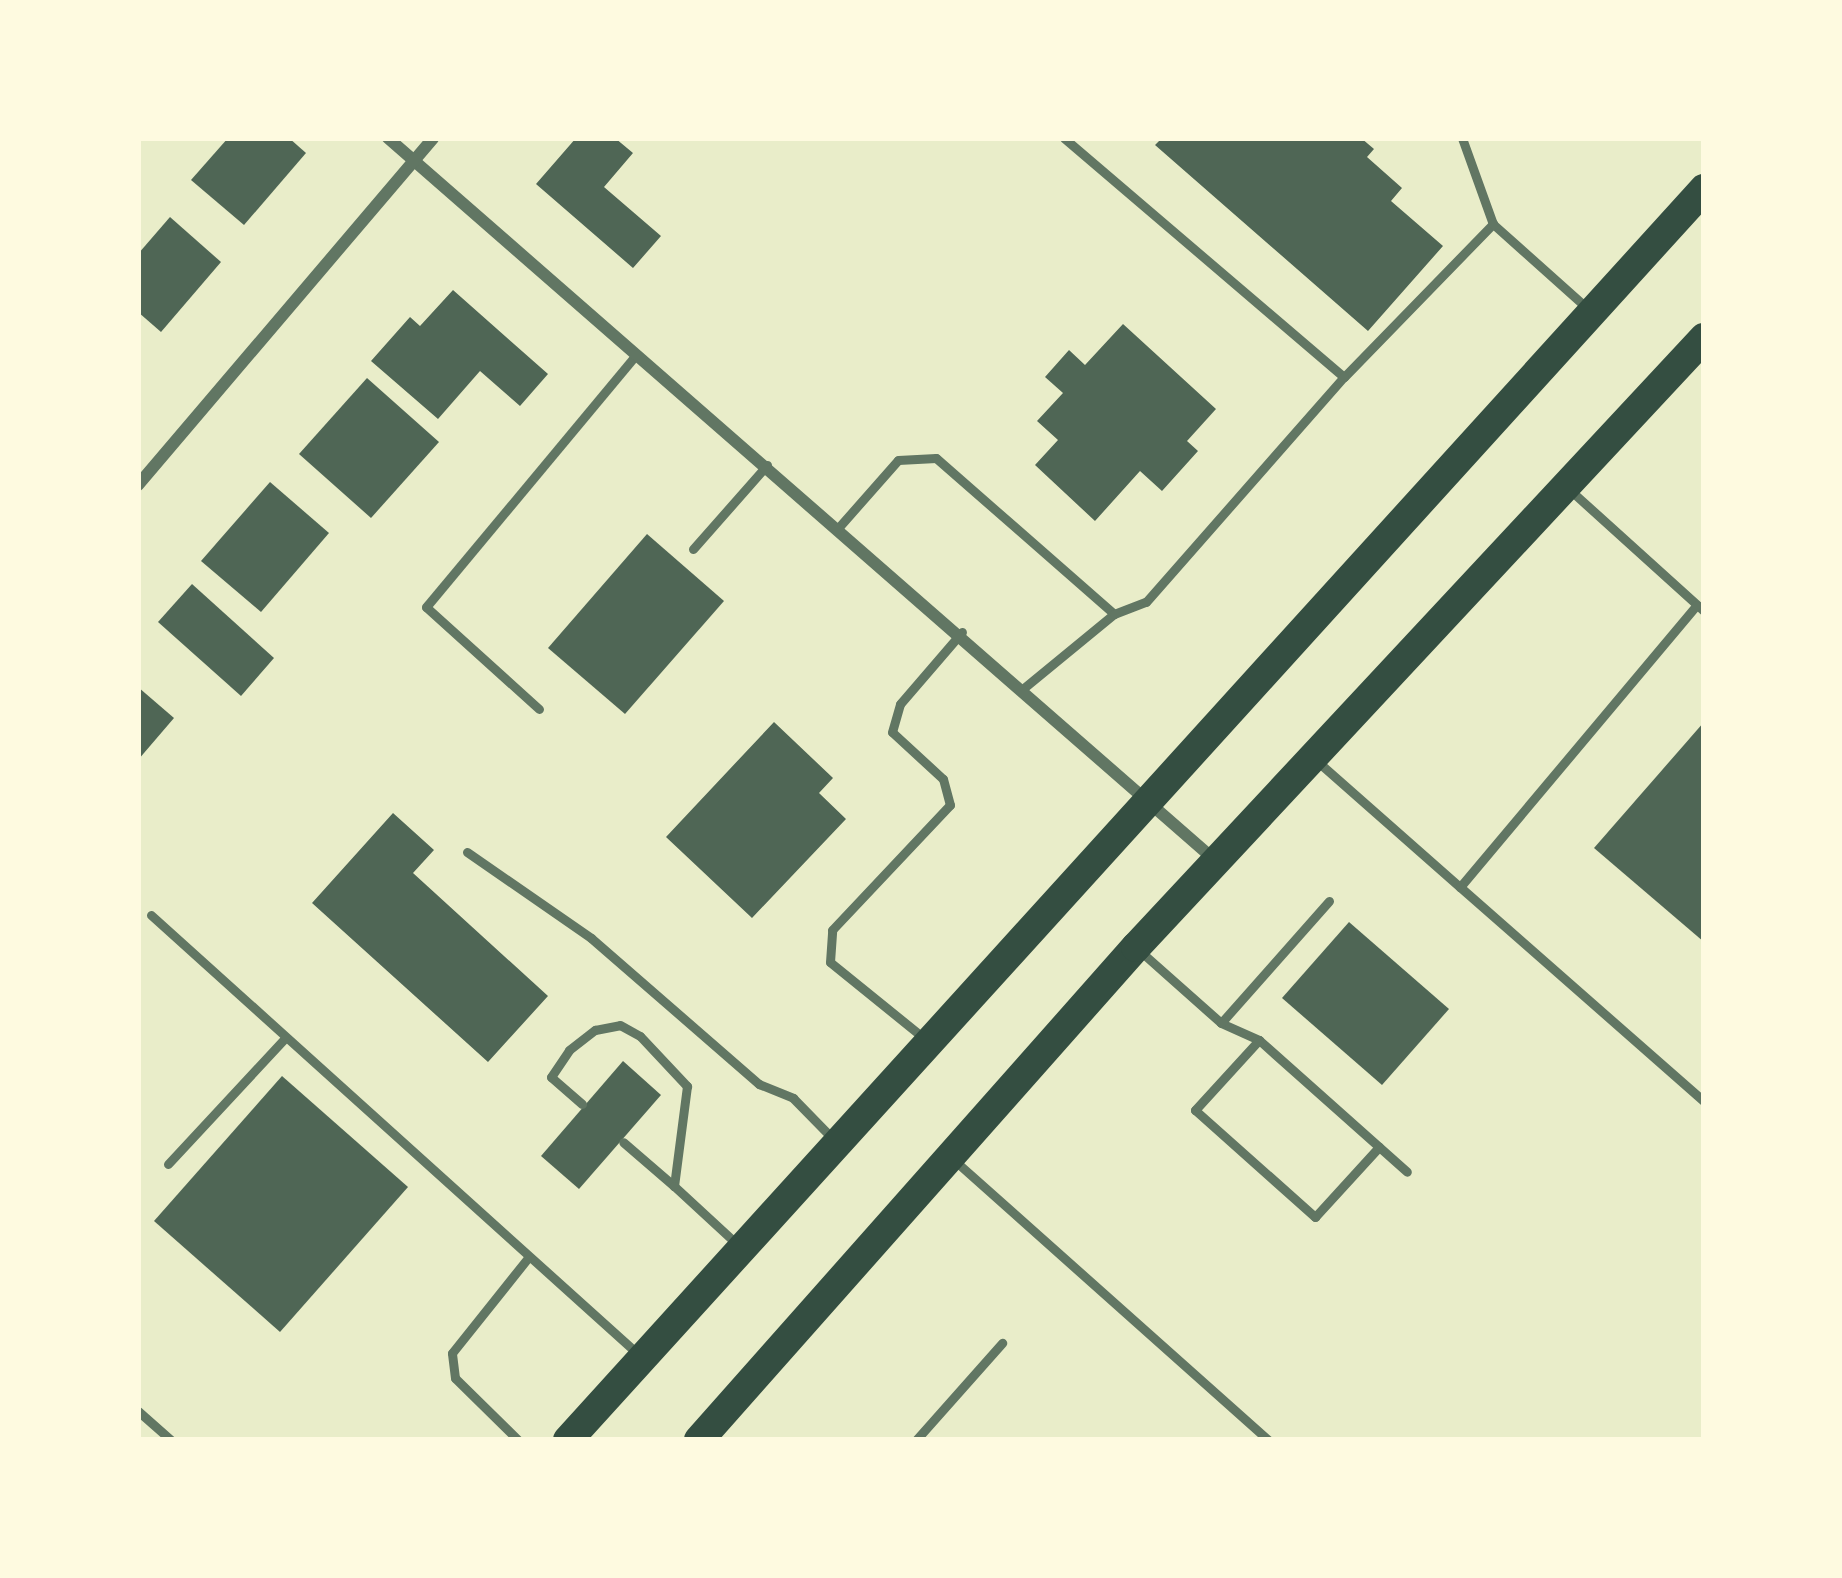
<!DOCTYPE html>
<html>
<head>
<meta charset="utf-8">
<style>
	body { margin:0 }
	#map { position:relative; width:1842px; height:1578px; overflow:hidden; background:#e9edc9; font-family:"Nunito Sans",sans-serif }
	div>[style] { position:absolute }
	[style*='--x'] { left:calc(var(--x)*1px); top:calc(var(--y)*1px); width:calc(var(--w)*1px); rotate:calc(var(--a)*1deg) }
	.building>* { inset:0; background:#4f6655 }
	.service>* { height:9px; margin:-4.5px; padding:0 4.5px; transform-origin:4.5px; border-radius:4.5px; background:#617663 }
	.minor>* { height:12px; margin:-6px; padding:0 6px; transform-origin:6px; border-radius:6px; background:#617663 }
	.primary>* { height:30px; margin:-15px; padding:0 15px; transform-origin:15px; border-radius:15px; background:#344e41 }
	span { translate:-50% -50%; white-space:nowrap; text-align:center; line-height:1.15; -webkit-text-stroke:12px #fefae0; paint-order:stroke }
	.frame { position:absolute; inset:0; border:141px solid #fefae0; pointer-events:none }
</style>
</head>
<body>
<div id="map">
	<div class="building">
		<div style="clip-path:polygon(228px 138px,289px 138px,306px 153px,244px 225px,191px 180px)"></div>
		<div style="clip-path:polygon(576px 138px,615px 138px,633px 153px,604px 187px,661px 236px,633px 268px,536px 184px)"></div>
		<div style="clip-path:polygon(1162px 138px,1361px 138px,1374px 149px,1367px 157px,1402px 188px,1391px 201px,1443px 246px,1368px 331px,1155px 145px)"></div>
		<div style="clip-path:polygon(170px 217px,221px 262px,161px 332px,138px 312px,138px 254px)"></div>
		<div style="clip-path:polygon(453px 290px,548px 374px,520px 406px,480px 371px,438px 419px,371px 361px,410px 317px,420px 326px)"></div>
		<div style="clip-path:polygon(1123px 324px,1216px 409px,1187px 441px,1198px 451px,1162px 491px,1140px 471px,1095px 521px,1035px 465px,1058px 440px,1037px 421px,1063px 393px,1045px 377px,1069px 350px,1085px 365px)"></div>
		<div style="clip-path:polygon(367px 378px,439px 442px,371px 518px,299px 454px)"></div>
		<div style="clip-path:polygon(270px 482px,329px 533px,261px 612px,201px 561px)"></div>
		<div style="clip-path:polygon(647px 534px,724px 601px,625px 714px,548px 648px)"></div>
		<div style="clip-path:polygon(192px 584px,274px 658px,241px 696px,158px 622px)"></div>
		<div style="clip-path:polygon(138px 687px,174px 718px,138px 760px)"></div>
		<div style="clip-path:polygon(774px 722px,833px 778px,819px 793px,846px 819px,752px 918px,666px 837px)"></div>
		<div style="clip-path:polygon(1704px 722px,1704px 942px,1594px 848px)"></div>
		<div style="clip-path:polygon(393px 813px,434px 850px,413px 873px,548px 996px,488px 1062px,312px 903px)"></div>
		<div style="clip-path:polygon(1349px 922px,1449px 1009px,1382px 1085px,1282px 998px)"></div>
		<div style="clip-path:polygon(623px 1061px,661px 1095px,579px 1189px,541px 1156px)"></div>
		<div style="clip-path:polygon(282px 1076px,408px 1187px,280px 1332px,154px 1221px)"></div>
	</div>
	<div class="service">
		<div style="--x:1064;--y:138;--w:368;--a:40.5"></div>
		<div style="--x:1344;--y:377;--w:214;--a:-45.8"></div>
		<div style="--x:1462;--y:138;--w:91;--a:70.2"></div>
		<div style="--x:1493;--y:224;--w:127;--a:41.8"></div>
		<div style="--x:1570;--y:490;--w:181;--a:42.1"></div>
		<div style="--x:839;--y:527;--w:89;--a:-48.6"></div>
		<div style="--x:898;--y:460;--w:38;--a:-3"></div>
		<div style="--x:936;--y:458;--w:237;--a:41.2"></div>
		<div style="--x:693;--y:549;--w:112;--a:-48.6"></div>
		<div style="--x:1025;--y:687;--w:115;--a:-39.4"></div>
		<div style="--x:1114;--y:614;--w:34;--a:-21"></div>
		<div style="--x:1146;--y:602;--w:300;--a:-48.7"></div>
		<div style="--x:539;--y:709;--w:152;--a:-137.9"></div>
		<div style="--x:426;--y:607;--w:329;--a:-50.2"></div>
		<div style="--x:1317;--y:761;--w:191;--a:41.4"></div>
		<div style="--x:1460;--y:887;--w:368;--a:-50"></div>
		<div style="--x:467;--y:852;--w:151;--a:34.7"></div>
		<div style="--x:591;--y:938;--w:223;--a:41"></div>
		<div style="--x:759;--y:1084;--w:37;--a:22"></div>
		<div style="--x:793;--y:1098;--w:59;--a:45.7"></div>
		<div style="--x:1460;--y:887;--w:325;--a:41.3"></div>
		<div style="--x:151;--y:915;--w:657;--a:42.04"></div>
		<div style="--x:1140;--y:951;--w:108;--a:41.6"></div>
		<div style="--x:1221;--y:1023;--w:42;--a:24.1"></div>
		<div style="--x:1259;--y:1040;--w:198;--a:41.7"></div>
		<div style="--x:1221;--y:1023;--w:163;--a:-48.5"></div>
		<div style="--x:925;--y:1039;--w:122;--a:-141"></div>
		<div style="--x:830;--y:962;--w:32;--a:-86"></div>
		<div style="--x:832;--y:930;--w:172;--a:-46.7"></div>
		<div style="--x:950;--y:805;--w:27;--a:-105"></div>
		<div style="--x:943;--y:779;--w:69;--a:-137.3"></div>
		<div style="--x:892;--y:732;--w:29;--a:-74"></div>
		<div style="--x:900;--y:704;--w:95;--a:-49.3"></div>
		<div style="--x:1259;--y:1040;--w:95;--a:132.4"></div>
		<div style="--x:1195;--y:1110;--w:161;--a:41.7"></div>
		<div style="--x:1315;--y:1217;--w:95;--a:-47.6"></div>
		<div style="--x:582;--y:1104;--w:41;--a:-138.9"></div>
		<div style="--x:551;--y:1077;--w:32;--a:-56"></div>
		<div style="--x:569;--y:1050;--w:33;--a:-38"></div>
		<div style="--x:595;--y:1030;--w:25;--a:-11"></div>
		<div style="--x:620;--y:1025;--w:23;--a:29"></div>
		<div style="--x:640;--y:1036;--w:69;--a:46.8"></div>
		<div style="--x:687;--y:1086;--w:101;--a:97.4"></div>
		<div style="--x:674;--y:1186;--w:67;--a:-139.2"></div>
		<div style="--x:954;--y:1160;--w:421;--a:41.7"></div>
		<div style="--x:168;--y:1164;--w:171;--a:-47.1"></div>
		<div style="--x:674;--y:1186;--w:87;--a:42.7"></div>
		<div style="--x:138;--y:1411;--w:44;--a:41.3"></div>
		<div style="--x:518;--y:1440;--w:88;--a:-135.5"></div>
		<div style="--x:455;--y:1378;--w:25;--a:-97"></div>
		<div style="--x:452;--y:1353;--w:120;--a:-51.4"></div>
		<div style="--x:916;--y:1440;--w:130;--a:-48.4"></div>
	</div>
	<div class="minor">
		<div style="--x:388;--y:138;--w:1101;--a:41.13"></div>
		<div style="--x:138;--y:485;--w:455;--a:-49.6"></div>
	</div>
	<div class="primary">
		<div style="--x:568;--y:1440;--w:1690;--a:-47.76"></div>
		<div style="--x:699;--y:1440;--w:659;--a:-48.45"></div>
		<div style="--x:1136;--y:947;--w:833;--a:-47"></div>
	</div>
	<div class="frame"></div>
</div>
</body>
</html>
